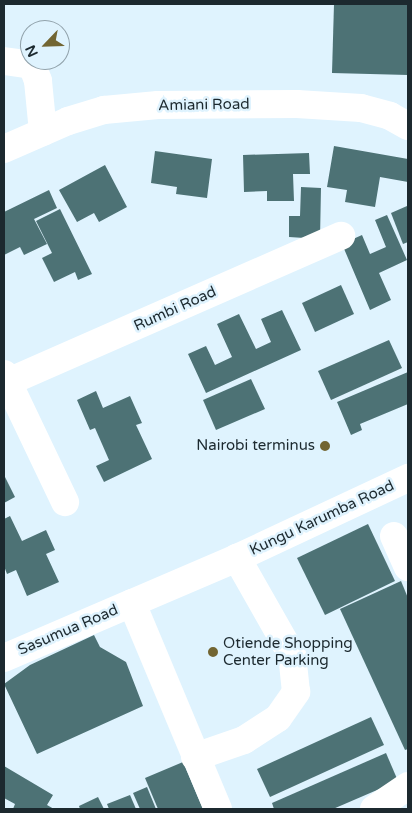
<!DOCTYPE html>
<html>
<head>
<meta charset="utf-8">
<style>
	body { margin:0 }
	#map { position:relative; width:412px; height:813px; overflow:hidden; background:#dff3fe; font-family:"Varela Round",sans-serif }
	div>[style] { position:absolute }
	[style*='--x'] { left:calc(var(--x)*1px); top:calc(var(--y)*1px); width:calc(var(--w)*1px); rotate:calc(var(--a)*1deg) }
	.building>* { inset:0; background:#4d7275 }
	.minor>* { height:28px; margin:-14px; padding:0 14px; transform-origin:14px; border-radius:14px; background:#fff }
	.dots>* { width:14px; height:14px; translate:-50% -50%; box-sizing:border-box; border:2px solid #dff3fe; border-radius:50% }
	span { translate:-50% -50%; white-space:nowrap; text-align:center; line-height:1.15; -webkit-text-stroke:5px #dff3fe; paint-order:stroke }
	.street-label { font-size:15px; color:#1c292f }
	.poi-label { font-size:15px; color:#1c292f }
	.right { translate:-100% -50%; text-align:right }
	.left { translate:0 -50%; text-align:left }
	.frame { position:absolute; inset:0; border:5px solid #1c292f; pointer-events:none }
	.north { position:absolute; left:20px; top:20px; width:50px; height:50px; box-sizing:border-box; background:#dff3fe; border:1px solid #91a2ab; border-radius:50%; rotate:246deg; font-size:14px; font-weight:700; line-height:20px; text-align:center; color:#1c292f }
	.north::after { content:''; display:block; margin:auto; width:18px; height:22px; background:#726532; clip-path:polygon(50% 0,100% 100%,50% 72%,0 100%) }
</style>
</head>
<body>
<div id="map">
	<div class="building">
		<div style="clip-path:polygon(334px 4px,408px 4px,408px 75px,332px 73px)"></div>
		<div style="clip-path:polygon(334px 146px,408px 159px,408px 182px,380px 177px,375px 207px,345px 202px,347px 190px,327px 187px)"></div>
		<div style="clip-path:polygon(155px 151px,212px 159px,207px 198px,176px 194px,177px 187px,151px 183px)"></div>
		<div style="clip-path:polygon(309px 153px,310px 174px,293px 174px,294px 201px,267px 201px,267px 191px,244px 192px,243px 155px)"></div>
		<div style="clip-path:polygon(105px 165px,127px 207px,99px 222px,94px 213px,77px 222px,59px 190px)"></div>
		<div style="clip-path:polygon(301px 187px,321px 188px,320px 239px,289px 237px,289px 216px,300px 216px)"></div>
		<div style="clip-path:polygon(49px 190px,57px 208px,34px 219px,47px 244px,24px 255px,20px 247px,4px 255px,4px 212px)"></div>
		<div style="clip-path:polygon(407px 206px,408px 242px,403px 244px,391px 213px)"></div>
		<div style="clip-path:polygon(60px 209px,92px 274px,78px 280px,75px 272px,54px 282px,42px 258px,52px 253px,36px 221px)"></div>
		<div style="clip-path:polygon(387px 215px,407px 260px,379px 273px,391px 300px,370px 310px,342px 244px,362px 235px,370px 254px,386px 247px,375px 220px)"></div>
		<div style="clip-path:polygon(341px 285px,354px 314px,315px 332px,302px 303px)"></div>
		<div style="clip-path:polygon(282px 310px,301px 350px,206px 393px,188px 354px,206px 346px,215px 365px,232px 357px,217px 324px,239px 314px,256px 349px,271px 342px,261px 319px)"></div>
		<div style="clip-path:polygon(389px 340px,402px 368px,331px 400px,318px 371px)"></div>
		<div style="clip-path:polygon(408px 372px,408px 404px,360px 424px,362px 430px,351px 435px,337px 402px)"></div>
		<div style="clip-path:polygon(251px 379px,265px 409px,216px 430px,203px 400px)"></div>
		<div style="clip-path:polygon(96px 391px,103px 408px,130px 396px,142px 423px,136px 425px,152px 459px,104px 482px,96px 466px,109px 460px,95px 428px,90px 430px,77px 400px)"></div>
		<div style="clip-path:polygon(4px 475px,15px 497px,4px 503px)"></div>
		<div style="clip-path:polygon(10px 516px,22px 541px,46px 530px,55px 550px,46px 554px,59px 582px,27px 596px,16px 570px,7px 574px,4px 566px,4px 519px)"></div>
		<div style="clip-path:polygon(368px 524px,395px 581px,325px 615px,297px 558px)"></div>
		<div style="clip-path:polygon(401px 581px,408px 598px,408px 749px,405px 750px,340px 609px)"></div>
		<div style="clip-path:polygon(94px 635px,100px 647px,126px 662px,143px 706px,37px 754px,4px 684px,30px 665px)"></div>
		<div style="clip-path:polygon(371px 717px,384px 745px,270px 797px,257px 769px)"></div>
		<div style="clip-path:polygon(386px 753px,398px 781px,333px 809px,274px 809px,272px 803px)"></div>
		<div style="clip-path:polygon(183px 762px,203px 809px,158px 809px,145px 778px)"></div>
		<div style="clip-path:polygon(4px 766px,53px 795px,47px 805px,54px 809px,13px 809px,15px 804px,4px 798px)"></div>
		<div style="clip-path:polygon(147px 787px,156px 809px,140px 809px,133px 793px)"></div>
		<div style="clip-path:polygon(130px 795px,136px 809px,109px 809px,107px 804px)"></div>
		<div style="clip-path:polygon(98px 797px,104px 809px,80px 809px,79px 806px)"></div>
	</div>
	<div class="minor">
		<div style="--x:4;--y:61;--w:28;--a:8"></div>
		<div style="--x:32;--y:65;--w:17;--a:69"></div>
		<div style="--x:38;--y:81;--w:51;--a:84.4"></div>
		<div style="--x:4;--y:149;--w:70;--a:-23.6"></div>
		<div style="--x:68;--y:121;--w:38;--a:-17"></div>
		<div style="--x:104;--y:110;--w:54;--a:-5.3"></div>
		<div style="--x:158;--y:105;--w:139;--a:-0.4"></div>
		<div style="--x:297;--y:104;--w:64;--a:3.6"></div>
		<div style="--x:361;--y:108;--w:30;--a:15"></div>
		<div style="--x:390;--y:116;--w:21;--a:29"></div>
		<div style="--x:4;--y:374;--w:142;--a:64.5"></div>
		<div style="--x:8;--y:382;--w:364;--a:-23.7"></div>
		<div style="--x:394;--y:536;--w:34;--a:66"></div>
		<div style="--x:4;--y:658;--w:139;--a:-23.3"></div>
		<div style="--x:195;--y:757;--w:52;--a:-19.1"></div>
		<div style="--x:244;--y:740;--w:40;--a:-32.9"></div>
		<div style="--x:278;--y:718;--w:32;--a:-55"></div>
		<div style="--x:296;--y:692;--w:37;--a:-96"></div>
		<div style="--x:292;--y:655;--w:112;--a:-119.6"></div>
		<div style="--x:218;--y:809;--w:223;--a:-112.7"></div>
		<div style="--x:132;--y:603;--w:114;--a:-23.2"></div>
		<div style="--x:237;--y:558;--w:189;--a:-25.1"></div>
		<div style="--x:374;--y:809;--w:41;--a:-34.1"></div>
	</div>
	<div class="dots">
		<div style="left:325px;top:446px;background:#726532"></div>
		<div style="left:213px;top:652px;background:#726532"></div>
	</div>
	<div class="street-label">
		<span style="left:204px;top:105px;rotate:-1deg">Amiani Road</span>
		<span style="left:175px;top:309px;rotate:-24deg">Rumbi Road</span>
		<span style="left:322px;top:518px;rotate:-25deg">Kungu Karumba Road</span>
		<span style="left:68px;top:630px;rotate:-23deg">Sasumua Road</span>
	</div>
	<div class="poi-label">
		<span class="right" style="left:315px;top:446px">Nairobi terminus</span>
		<span class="left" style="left:223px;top:652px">Otiende Shopping<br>Center Parking</span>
	</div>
	<div class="frame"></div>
	<div class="north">N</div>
</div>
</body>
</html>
